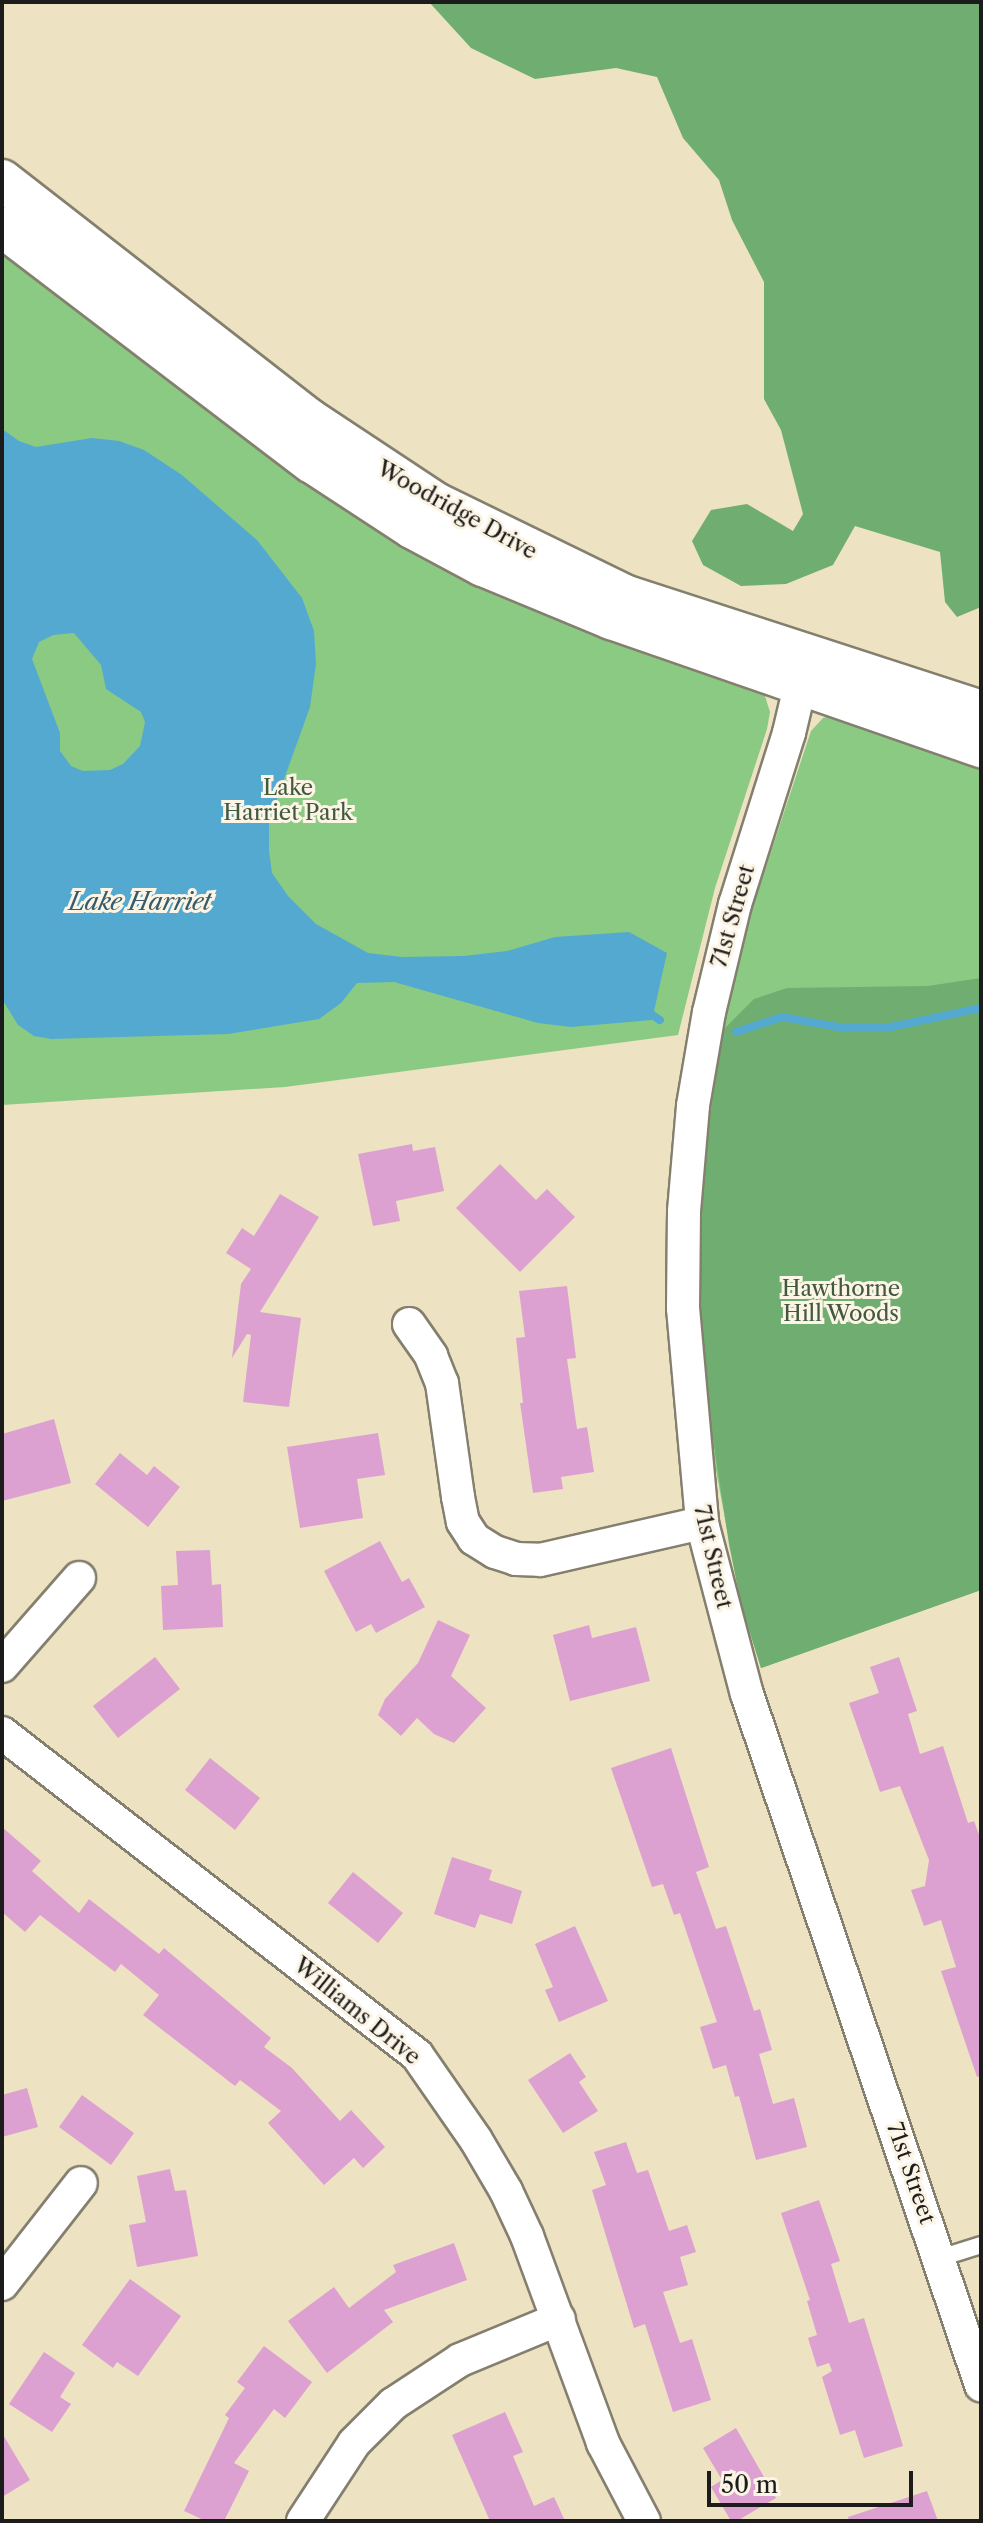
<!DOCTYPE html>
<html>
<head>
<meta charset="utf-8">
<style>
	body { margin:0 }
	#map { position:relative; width:983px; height:2523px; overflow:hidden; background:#ede2c1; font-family:"Libre Caslon Text",serif }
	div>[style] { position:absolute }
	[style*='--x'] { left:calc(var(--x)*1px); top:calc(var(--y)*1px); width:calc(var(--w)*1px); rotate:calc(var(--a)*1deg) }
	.green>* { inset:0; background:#8aca82 }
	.forest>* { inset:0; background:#6fae70 }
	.water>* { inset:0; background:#54a9d0 }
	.stream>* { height:8px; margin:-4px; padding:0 4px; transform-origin:4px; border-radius:4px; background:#54a9d0 }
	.building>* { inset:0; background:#dda1d1 }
	.roads { filter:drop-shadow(2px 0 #847f6e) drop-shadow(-2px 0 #847f6e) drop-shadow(0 2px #847f6e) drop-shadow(0 -2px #847f6e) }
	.service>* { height:16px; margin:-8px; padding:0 8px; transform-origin:8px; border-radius:8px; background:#fff }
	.minor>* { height:32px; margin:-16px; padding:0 16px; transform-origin:16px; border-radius:16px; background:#fff }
	.tertiary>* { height:40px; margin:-20px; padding:0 20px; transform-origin:20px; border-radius:20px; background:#fff }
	span { translate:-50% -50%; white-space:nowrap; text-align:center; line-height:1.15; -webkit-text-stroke:6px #fcf5e5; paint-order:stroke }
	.street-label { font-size:22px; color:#1c1c1c }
	.park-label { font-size:22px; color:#425940 }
	.water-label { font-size:24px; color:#355b6d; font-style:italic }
	.frame { position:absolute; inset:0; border:4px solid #1c1c1c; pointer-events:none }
	.scale { position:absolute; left:707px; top:2471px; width:206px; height:36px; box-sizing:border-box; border:4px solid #1c1c1c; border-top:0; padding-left:10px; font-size:24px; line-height:28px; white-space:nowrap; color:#1c1c1c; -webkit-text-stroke:6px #fcf5e5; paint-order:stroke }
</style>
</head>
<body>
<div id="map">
	<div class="green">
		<div style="clip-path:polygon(2px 245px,764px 693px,770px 712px,767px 729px,715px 888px,678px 1035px,285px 1087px,2px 1105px)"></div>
		<div style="clip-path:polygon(835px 715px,981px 759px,981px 1590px,761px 1668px,741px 1604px,714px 1460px,699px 1291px,706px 1144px,717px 1058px,748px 921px,811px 731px,823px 718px)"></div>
	</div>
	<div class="forest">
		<div style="clip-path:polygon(429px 2px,981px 2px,981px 607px,957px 617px,945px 602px,940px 552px,855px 526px,833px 565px,786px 584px,741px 586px,703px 565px,692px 541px,711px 510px,747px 504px,793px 531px,803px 514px,781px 430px,764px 399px,764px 282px,732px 220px,719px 180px,683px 138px,657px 77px,616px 68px,535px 79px,471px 48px)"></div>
		<div style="clip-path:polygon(981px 978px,981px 1590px,761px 1668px,741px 1604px,729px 1544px,702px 1367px,700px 1226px,706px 1144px,723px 1030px,754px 999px,787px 988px,928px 986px)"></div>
	</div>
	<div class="water">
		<div style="clip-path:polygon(evenodd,2px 429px,19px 441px,36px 447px,92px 438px,119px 441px,144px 450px,182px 475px,257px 540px,302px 598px,314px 631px,316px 664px,310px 707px,269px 821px,269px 851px,272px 873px,288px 896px,316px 924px,368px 953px,402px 957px,464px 956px,507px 951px,555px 937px,629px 932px,667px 953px,652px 1020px,571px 1027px,538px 1023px,394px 982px,357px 983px,341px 1003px,319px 1019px,228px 1034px,51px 1039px,34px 1036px,18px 1025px,2px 999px,2px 429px,74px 633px,101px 665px,106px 689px,141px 712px,145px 722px,140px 746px,123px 764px,110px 770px,83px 771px,71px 766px,60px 751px,60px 733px,32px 659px,39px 642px,53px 635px,74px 633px)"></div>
	</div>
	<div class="stream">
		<div style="--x:645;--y:1010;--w:18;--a:34"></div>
		<div style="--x:736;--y:1032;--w:48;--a:-18.1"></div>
		<div style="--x:782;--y:1017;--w:63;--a:10.1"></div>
		<div style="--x:844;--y:1028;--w:42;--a:0"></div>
		<div style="--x:886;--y:1028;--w:97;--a:-11.9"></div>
	</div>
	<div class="building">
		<div style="clip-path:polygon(412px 1144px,413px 1151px,435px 1147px,444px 1191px,396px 1201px,400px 1221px,373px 1226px,358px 1154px)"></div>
		<div style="clip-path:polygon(500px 1164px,536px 1200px,547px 1189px,575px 1217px,520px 1272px,456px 1208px)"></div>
		<div style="clip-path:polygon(280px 1194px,319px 1217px,260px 1312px,301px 1318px,289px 1407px,243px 1402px,251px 1335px,247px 1334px,232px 1358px,241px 1284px,251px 1269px,226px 1253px,242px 1228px,254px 1236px)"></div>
		<div style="clip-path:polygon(567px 1286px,576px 1358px,567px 1359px,577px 1429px,587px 1427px,594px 1472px,561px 1477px,563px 1489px,533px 1493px,520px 1403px,523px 1403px,516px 1338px,525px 1337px,519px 1291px)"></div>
		<div style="clip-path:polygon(54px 1419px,71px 1483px,2px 1501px,2px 1434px)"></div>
		<div style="clip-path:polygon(378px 1433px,385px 1475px,357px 1479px,363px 1518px,300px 1528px,287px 1447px)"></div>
		<div style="clip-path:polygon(120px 1453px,147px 1475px,154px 1466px,180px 1487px,148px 1527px,95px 1484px)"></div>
		<div style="clip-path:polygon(380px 1541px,402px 1582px,409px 1578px,425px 1607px,376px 1633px,371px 1624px,356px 1632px,324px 1571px)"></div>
		<div style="clip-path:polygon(210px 1550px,212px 1585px,221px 1584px,223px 1627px,163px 1630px,161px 1586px,178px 1585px,176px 1551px)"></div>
		<div style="clip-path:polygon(438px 1620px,470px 1635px,451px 1676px,486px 1708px,454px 1743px,434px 1734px,417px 1718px,401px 1736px,378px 1715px,385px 1699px,418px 1663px)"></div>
		<div style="clip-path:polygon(589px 1625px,592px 1638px,636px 1627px,650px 1681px,570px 1701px,553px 1635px)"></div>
		<div style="clip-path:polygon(155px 1657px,180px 1689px,118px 1738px,93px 1706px)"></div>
		<div style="clip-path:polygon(899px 1657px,917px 1711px,908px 1714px,920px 1754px,943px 1746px,968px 1823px,974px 1821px,981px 1840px,981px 2076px,977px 2077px,941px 1971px,956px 1967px,941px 1920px,924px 1926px,911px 1890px,925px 1886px,929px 1860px,900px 1786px,880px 1792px,849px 1703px,879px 1693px,870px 1667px)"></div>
		<div style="clip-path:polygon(671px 1748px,709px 1867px,696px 1872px,716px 1929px,726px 1926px,754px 2011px,760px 2009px,772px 2050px,759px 2054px,773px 2104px,794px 2098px,807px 2147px,756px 2160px,739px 2096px,735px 2097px,726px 2065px,713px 2069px,700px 2027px,717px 2022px,680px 1913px,674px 1915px,663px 1884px,652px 1887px,611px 1768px)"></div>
		<div style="clip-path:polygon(210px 1758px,260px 1798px,235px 1830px,185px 1790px)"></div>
		<div style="clip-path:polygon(2px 1827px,41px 1861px,32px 1871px,79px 1913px,89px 1899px,159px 1954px,164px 1948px,271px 2038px,264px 2047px,292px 2068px,340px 2121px,351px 2110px,385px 2147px,363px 2168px,354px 2158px,324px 2185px,268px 2123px,281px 2111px,240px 2080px,235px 2086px,143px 2015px,159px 1995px,121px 1964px,115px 1972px,40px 1915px,25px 1932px,2px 1912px)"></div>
		<div style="clip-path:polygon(452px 1857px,492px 1870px,489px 1880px,522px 1891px,512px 1924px,480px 1914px,475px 1928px,434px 1914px)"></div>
		<div style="clip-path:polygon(353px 1872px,403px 1913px,378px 1943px,328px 1903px)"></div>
		<div style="clip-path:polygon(575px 1926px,608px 2001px,559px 2022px,545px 1990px,553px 1987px,535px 1944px)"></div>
		<div style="clip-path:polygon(570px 2053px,586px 2077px,579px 2082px,598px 2111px,563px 2133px,528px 2080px)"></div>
		<div style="clip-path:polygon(27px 2088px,38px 2127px,2px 2137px,2px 2095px)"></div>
		<div style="clip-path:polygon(82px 2095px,134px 2133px,111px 2165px,59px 2127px)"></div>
		<div style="clip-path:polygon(626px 2142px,637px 2173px,648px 2170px,669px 2231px,687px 2225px,696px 2252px,680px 2257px,688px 2285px,663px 2292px,680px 2343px,692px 2339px,711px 2400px,673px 2412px,645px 2324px,634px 2328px,592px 2190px,606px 2185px,594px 2152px)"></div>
		<div style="clip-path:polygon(170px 2169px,175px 2191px,186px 2190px,198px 2256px,137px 2267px,129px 2225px,146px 2222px,137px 2176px)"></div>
		<div style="clip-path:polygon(819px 2200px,840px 2261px,831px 2264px,849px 2323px,864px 2318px,903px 2446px,864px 2458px,855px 2430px,840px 2435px,822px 2377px,832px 2371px,829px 2363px,817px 2367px,808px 2338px,817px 2335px,807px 2301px,810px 2300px,781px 2213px)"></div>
		<div style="clip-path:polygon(454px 2243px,467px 2280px,384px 2310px,393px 2322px,327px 2373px,288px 2321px,334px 2287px,349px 2308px,396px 2272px,393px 2265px)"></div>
		<div style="clip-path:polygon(130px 2279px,181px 2316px,138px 2376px,117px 2362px,113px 2368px,82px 2345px)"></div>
		<div style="clip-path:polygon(264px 2346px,312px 2382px,285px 2418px,274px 2409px,234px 2463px,249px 2471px,224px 2521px,206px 2521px,184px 2511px,229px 2418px,225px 2415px,245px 2388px,237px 2382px)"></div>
		<div style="clip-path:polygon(44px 2352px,75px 2373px,60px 2397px,71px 2404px,52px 2432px,9px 2404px)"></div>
		<div style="clip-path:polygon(505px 2412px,523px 2452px,513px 2456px,534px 2506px,554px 2497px,565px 2521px,490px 2521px,452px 2435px)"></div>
		<div style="clip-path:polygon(736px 2428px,776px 2498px,737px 2521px,731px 2521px,711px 2487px,722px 2480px,703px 2448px)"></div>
		<div style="clip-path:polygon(2px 2433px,30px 2480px,2px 2497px)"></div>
		<div style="clip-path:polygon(927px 2491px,938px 2521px,849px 2521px,848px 2517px)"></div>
	</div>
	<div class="roads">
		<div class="service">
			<div style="--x:940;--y:2258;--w:43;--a:-17.6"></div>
		</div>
		<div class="minor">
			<div style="--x:806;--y:661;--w:74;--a:103.3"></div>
			<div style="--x:789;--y:733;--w:179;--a:107.5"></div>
			<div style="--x:735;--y:904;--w:111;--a:103.5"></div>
			<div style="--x:709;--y:1012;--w:95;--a:99.7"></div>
			<div style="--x:693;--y:1106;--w:106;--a:94.9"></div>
			<div style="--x:684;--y:1212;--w:96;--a:90.6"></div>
			<div style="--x:683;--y:1308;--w:216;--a:84.9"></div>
			<div style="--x:702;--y:1523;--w:177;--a:75.3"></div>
			<div style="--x:747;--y:1694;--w:730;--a:71.29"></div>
			<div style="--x:409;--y:1324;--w:39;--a:55"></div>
			<div style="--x:431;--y:1356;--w:29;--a:68"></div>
			<div style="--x:442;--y:1383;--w:115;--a:82"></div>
			<div style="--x:458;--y:1497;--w:25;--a:79"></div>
			<div style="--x:463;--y:1522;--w:20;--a:57"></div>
			<div style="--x:474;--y:1539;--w:25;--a:32"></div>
			<div style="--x:495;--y:1552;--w:22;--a:18"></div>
			<div style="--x:516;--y:1559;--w:24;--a:2"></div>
			<div style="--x:540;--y:1560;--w:166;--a:-12.9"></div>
			<div style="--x:2;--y:1666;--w:117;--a:-48.8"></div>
			<div style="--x:2;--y:1733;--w:525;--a:37.81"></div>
			<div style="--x:417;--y:2055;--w:103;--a:55.2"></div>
			<div style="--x:476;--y:2140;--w:59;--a:59.5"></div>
			<div style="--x:506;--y:2191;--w:50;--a:65"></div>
			<div style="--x:527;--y:2236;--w:221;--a:69.8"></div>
			<div style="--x:603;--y:2443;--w:88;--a:62.3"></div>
			<div style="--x:2;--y:2284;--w:128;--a:-52"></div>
			<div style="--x:303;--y:2521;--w:93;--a:-56.8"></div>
			<div style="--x:354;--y:2443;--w:55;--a:-45"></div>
			<div style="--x:393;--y:2404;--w:80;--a:-33.3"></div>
			<div style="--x:460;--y:2360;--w:107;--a:-22.5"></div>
		</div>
		<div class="tertiary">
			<div style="--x:2;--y:180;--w:389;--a:37.9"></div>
			<div style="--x:309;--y:419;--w:152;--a:33.5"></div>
			<div style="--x:436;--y:503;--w:212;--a:26"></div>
			<div style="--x:627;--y:596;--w:372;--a:18"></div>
			<div style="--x:2;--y:227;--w:388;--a:37.3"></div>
			<div style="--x:311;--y:462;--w:121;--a:33.2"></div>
			<div style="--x:412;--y:528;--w:81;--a:28.2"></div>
			<div style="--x:483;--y:566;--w:139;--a:22.5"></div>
			<div style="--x:611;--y:619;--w:392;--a:19.1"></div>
		</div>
	</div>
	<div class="street-label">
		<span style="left:457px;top:510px;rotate:29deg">Woodridge Drive</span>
		<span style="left:733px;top:916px;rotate:-74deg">71st Street</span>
		<span style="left:713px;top:1557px;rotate:77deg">71st Street</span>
		<span style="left:357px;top:2011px;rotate:39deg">Williams Drive</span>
		<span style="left:911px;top:2173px;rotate:71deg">71st Street</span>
	</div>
	<div class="park-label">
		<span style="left:288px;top:800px">Lake<br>Harriet Park</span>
		<span style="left:841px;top:1301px">Hawthorne<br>Hill Woods</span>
	</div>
	<div class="water-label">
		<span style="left:140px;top:902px">Lake Harriet</span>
	</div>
	<div class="frame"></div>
	<div class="scale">50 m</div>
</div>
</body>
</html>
